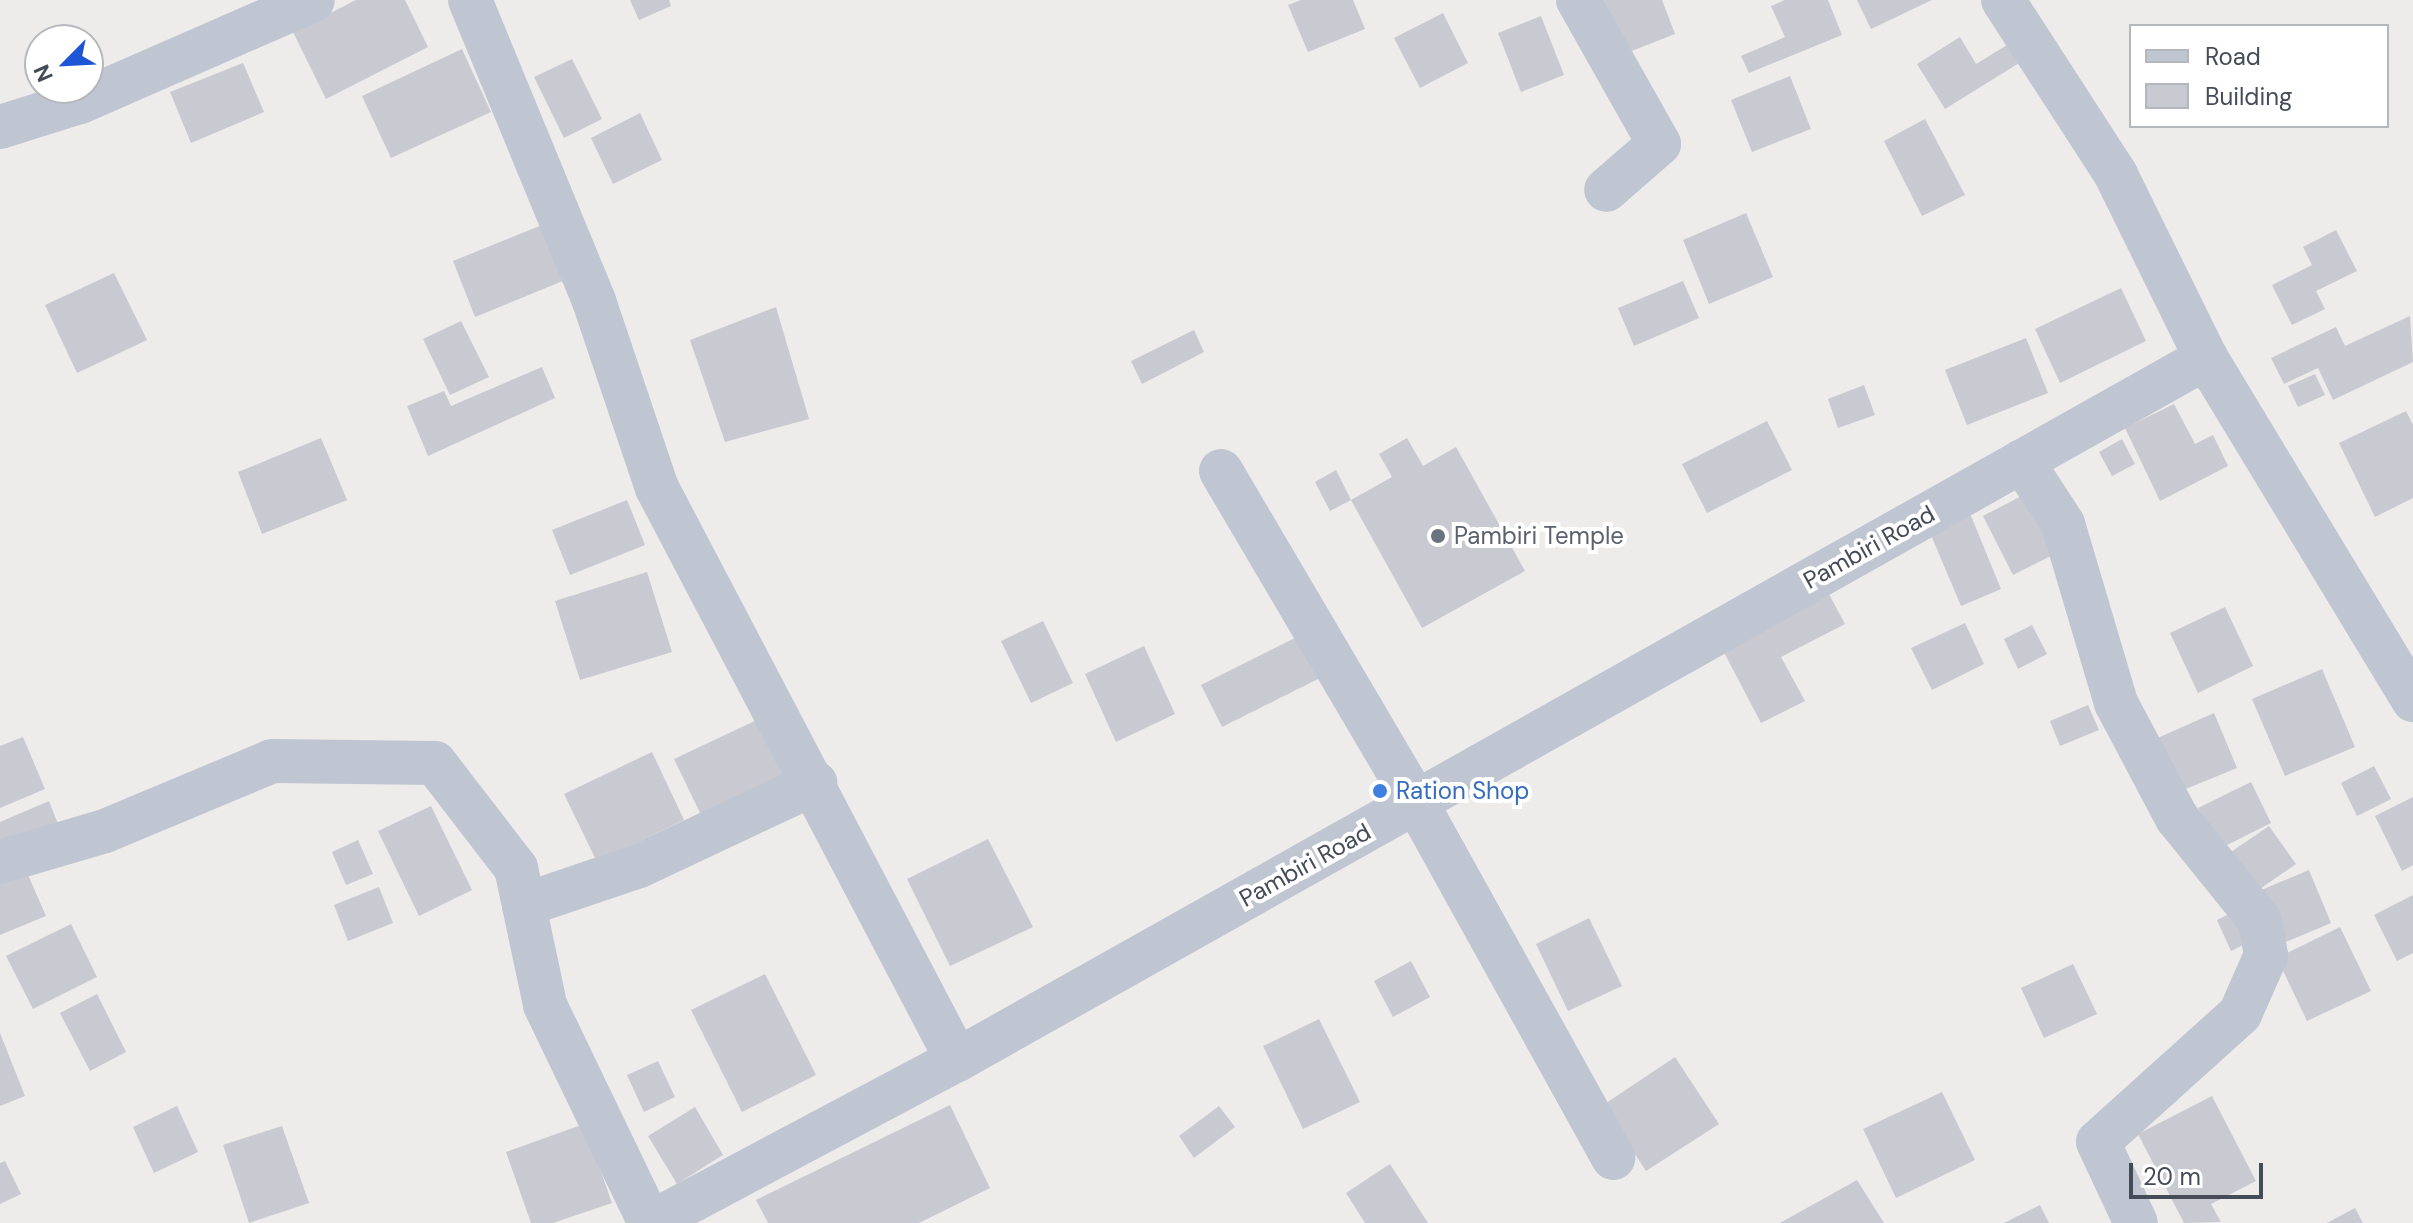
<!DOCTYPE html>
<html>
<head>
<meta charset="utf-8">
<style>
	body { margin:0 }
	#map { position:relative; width:2413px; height:1223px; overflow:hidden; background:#eeebeb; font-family:"DM Sans",sans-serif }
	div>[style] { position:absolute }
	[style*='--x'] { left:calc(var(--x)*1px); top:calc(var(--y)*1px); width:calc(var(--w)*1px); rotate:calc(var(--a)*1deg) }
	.building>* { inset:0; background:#c8c9d1 }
	.street>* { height:44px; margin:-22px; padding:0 22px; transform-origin:22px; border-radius:22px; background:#bfc6d1 }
	.dots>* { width:22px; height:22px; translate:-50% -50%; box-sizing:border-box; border:4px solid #fff; border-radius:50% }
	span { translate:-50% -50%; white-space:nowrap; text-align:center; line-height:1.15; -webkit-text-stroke:8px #fff; paint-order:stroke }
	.worship-label { font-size:24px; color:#5b616d }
	.left { translate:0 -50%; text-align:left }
	.street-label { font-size:24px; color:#444c58 }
	.shop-label { font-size:24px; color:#366cbe }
	.legend { position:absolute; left:2129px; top:24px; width:260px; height:104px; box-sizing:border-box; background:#fff; border:2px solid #b4b7bc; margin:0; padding:10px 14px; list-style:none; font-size:24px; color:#444c58 }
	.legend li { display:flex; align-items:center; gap:16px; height:40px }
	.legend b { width:40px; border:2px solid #b4b7bc }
	.north { position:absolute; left:24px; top:24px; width:80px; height:80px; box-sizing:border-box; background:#fff; border:2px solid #b4b7bc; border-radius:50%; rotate:246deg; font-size:22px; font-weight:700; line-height:32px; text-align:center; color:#444c58 }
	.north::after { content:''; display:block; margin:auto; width:28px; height:36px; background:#1d55d6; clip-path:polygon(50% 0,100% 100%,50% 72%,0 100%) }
	.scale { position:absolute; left:2129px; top:1163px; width:134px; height:36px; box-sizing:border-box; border:4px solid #444c58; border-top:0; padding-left:10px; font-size:24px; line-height:28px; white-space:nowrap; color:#444c58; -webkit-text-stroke:6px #fff; paint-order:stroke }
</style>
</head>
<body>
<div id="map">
	<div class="building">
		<div style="clip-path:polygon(356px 0,405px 0,428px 47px,326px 99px,293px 32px)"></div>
		<div style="clip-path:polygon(630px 0,669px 0,671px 6px,639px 20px)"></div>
		<div style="clip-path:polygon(1301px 0,1353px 0,1365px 29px,1308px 52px,1288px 5px)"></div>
		<div style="clip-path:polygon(1603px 0,1662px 0,1675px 34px,1624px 54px)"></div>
		<div style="clip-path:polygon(1785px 0,1828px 0,1842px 35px,1749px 73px,1741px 56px,1785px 37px,1771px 6px)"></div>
		<div style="clip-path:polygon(1857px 0,1932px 0,1871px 29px)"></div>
		<div style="clip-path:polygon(1443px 13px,1468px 63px,1420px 88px,1394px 38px)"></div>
		<div style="clip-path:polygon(1541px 16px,1564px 75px,1521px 92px,1498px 33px)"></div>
		<div style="clip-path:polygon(1960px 37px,1976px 64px,2012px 42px,2024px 60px,1945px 109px,1917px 64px)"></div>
		<div style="clip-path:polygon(462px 49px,491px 112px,391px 158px,362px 96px)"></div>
		<div style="clip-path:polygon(572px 59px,602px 119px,564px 138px,534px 77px)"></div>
		<div style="clip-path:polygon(243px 63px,264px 112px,191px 143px,170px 92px)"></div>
		<div style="clip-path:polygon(1790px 76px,1811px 129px,1752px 152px,1731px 100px)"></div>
		<div style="clip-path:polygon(640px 113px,662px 160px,613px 184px,591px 138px)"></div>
		<div style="clip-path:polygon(1925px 119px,1965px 195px,1922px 216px,1884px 141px)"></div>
		<div style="clip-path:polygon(1746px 213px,1773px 277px,1709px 304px,1683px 240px)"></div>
		<div style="clip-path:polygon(552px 221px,575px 276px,475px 317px,453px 261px)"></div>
		<div style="clip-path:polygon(2336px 230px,2357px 271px,2316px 291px,2325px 309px,2292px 325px,2272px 285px,2312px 265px,2303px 247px)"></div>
		<div style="clip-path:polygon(114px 273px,147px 340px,77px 373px,45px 305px)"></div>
		<div style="clip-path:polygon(1683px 281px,1699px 318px,1634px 346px,1618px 308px)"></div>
		<div style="clip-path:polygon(2121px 288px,2146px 341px,2060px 383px,2035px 329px)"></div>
		<div style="clip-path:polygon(776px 307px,809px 419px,725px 442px,690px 340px)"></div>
		<div style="clip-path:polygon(2410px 316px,2413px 362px,2333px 400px,2318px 368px,2284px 384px,2271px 358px,2336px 327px,2345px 346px)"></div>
		<div style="clip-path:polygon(461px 321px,489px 377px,450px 395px,423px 339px)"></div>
		<div style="clip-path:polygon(1194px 330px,1204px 352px,1142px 384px,1131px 361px)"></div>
		<div style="clip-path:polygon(2026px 338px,2048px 393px,1967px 425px,1945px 370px)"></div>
		<div style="clip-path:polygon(542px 367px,555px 398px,428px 456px,407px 406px,444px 391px,451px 406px)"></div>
		<div style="clip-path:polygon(2315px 374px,2325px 395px,2298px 407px,2288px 386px)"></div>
		<div style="clip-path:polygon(1864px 385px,1875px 415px,1838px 428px,1828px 399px)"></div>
		<div style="clip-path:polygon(2174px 404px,2195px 444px,2213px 435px,2228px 466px,2160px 501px,2125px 428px)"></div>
		<div style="clip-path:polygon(2406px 411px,2413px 425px,2413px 498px,2375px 517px,2339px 443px)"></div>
		<div style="clip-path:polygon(1767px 421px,1792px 470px,1707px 513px,1682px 464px)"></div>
		<div style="clip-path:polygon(321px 438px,347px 500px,262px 534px,238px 472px)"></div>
		<div style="clip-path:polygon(1407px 438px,1423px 466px,1456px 447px,1525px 571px,1422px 628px,1351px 500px,1392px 477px,1379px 454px)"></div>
		<div style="clip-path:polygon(2122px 439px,2135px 464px,2112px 476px,2099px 452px)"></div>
		<div style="clip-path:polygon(1336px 470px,1351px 500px,1330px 511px,1315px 482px)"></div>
		<div style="clip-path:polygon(2035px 489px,2065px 549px,2013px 575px,1983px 516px)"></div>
		<div style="clip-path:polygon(627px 500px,645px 545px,570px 575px,552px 530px)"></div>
		<div style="clip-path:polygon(1969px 511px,2001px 589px,1961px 606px,1928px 528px)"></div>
		<div style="clip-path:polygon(647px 572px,672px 652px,580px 680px,555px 601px)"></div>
		<div style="clip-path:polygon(1824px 585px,1845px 624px,1781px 657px,1805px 701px,1761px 723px,1718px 641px)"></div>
		<div style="clip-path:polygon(2225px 607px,2253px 666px,2198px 693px,2170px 633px)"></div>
		<div style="clip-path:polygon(1043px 621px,1073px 683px,1031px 703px,1001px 641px)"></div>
		<div style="clip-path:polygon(1965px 623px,1984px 664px,1932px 690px,1911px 648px)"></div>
		<div style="clip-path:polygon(2032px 625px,2047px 654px,2018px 669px,2004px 639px)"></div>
		<div style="clip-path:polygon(1297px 637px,1318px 679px,1222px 727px,1201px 685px)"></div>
		<div style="clip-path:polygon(1144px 646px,1175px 714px,1116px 742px,1085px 674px)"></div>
		<div style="clip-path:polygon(2322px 669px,2355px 747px,2285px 776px,2252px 699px)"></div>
		<div style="clip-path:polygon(2088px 705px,2099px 730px,2060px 746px,2050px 721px)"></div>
		<div style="clip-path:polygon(2214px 713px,2237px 768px,2176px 793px,2153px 740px)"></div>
		<div style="clip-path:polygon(761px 718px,789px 779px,704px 821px,674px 759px)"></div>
		<div style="clip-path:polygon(23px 737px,45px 789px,0 808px,0 746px)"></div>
		<div style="clip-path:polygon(652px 752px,684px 820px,597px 862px,564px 794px)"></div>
		<div style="clip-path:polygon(2374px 766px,2391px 799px,2357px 816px,2341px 783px)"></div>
		<div style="clip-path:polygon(2251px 782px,2271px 823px,2219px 849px,2198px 808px)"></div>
		<div style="clip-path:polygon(2413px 797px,2413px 865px,2402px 871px,2375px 816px)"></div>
		<div style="clip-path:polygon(49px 801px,61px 832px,0 858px,0 822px)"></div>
		<div style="clip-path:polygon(431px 806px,472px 890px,419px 916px,378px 831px)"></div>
		<div style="clip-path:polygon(2269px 826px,2296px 864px,2254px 893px,2228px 854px)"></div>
		<div style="clip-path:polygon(988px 839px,1033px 927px,950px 966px,907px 879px)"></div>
		<div style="clip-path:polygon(358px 840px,373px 874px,346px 885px,332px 852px)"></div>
		<div style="clip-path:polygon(21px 859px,46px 916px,0 935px,0 868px)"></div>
		<div style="clip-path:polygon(2309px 870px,2331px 923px,2281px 944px,2259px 891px)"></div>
		<div style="clip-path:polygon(379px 887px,393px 923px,348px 941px,334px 905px)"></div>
		<div style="clip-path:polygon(2413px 895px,2413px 953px,2397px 961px,2374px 915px)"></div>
		<div style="clip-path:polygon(2246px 906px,2261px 936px,2231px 951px,2217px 920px)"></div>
		<div style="clip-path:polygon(1589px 918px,1622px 986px,1568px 1011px,1536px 944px)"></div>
		<div style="clip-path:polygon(71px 924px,97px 977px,33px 1009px,6px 956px)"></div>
		<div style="clip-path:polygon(2340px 927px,2371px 991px,2307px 1021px,2277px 958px)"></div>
		<div style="clip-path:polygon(1411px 961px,1430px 997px,1393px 1017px,1374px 981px)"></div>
		<div style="clip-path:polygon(2073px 964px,2097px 1014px,2044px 1038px,2021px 988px)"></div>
		<div style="clip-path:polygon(765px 974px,816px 1075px,742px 1112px,691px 1010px)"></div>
		<div style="clip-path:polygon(97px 994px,126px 1052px,90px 1071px,60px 1013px)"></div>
		<div style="clip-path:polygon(1319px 1019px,1360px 1102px,1303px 1129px,1263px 1046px)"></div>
		<div style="clip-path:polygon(0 1033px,25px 1096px,0 1106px)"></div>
		<div style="clip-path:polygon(1675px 1057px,1719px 1124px,1646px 1171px,1603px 1105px)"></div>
		<div style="clip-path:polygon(658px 1061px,675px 1097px,644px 1112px,627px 1075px)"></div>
		<div style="clip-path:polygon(1942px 1092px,1975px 1160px,1896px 1198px,1863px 1129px)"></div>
		<div style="clip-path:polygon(2212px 1096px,2256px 1181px,2211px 1204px,2221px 1222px,2184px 1223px,2138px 1134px)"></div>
		<div style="clip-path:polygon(950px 1105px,990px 1188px,919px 1223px,768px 1223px,756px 1200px)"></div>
		<div style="clip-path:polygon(177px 1106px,198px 1152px,154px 1173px,133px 1127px)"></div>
		<div style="clip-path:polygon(1219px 1106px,1235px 1127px,1194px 1158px,1179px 1136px)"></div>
		<div style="clip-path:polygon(695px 1107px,723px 1155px,677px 1184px,648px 1136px)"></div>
		<div style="clip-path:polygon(584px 1124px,612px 1203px,553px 1223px,531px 1223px,506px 1152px)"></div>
		<div style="clip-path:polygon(282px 1126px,309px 1203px,249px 1223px,223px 1145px)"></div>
		<div style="clip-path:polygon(5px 1161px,21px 1194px,0 1204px,0 1163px)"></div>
		<div style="clip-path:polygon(1390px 1164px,1428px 1223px,1365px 1223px,1346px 1193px)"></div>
		<div style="clip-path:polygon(1857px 1180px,1884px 1223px,1780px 1223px)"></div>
		<div style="clip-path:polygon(2040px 1205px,2049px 1223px,2004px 1223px)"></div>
		<div style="clip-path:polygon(2355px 1208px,2363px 1223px,2327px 1223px)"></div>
	</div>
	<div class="street">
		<div style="--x:470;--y:0;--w:326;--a:67.6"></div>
		<div style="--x:594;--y:301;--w:197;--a:71.4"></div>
		<div style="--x:657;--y:488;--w:646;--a:62.32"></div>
		<div style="--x:1578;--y:0;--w:165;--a:60.6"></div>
		<div style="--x:1659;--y:144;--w:70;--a:139"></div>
		<div style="--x:2003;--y:0;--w:208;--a:57.1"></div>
		<div style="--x:2116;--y:175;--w:204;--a:63.8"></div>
		<div style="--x:2206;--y:358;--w:400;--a:58.8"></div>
		<div style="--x:0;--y:127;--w:84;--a:-17.4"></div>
		<div style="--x:80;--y:102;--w:254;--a:-23.6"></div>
		<div style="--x:2022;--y:461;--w:75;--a:56.9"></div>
		<div style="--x:2063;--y:524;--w:187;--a:73.5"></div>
		<div style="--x:2116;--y:703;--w:130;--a:62.1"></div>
		<div style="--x:2177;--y:818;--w:132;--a:51.1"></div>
		<div style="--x:2260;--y:921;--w:35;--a:80"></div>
		<div style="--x:2266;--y:955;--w:64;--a:113.8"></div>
		<div style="--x:2240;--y:1014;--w:191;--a:138"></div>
		<div style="--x:2098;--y:1142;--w:89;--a:64.9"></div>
		<div style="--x:1221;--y:471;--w:384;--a:59.5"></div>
		<div style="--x:1416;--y:802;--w:407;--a:61"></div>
		<div style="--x:0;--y:862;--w:109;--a:-16.4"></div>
		<div style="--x:105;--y:831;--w:181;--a:-22.7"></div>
		<div style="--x:272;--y:761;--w:163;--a:0.7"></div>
		<div style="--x:435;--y:763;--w:133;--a:52.4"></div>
		<div style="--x:516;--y:868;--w:140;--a:78"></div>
		<div style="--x:545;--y:1005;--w:242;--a:64.3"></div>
		<div style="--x:524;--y:905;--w:121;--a:-18.7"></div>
		<div style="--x:639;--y:866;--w:195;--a:-25.2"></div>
		<div style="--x:650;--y:1223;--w:348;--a:-28"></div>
		<div style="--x:957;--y:1060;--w:1433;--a:-29.34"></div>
	</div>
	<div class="dots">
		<div style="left:1438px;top:536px;background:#6b7280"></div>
		<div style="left:1380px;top:791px;background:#3f7fe0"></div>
	</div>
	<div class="worship-label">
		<span class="left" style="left:1454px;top:536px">Pambiri Temple</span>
	</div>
	<div class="street-label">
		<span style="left:1869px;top:547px;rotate:-29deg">Pambiri Road</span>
		<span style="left:1305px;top:865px;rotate:-29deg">Pambiri Road</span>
	</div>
	<div class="shop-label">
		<span class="left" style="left:1396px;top:791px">Ration Shop</span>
	</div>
	<ul class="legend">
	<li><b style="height:10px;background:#bfc6d1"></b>Road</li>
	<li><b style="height:22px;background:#c8c9d1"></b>Building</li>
	</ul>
	<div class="north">N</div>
	<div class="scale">20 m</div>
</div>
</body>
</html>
